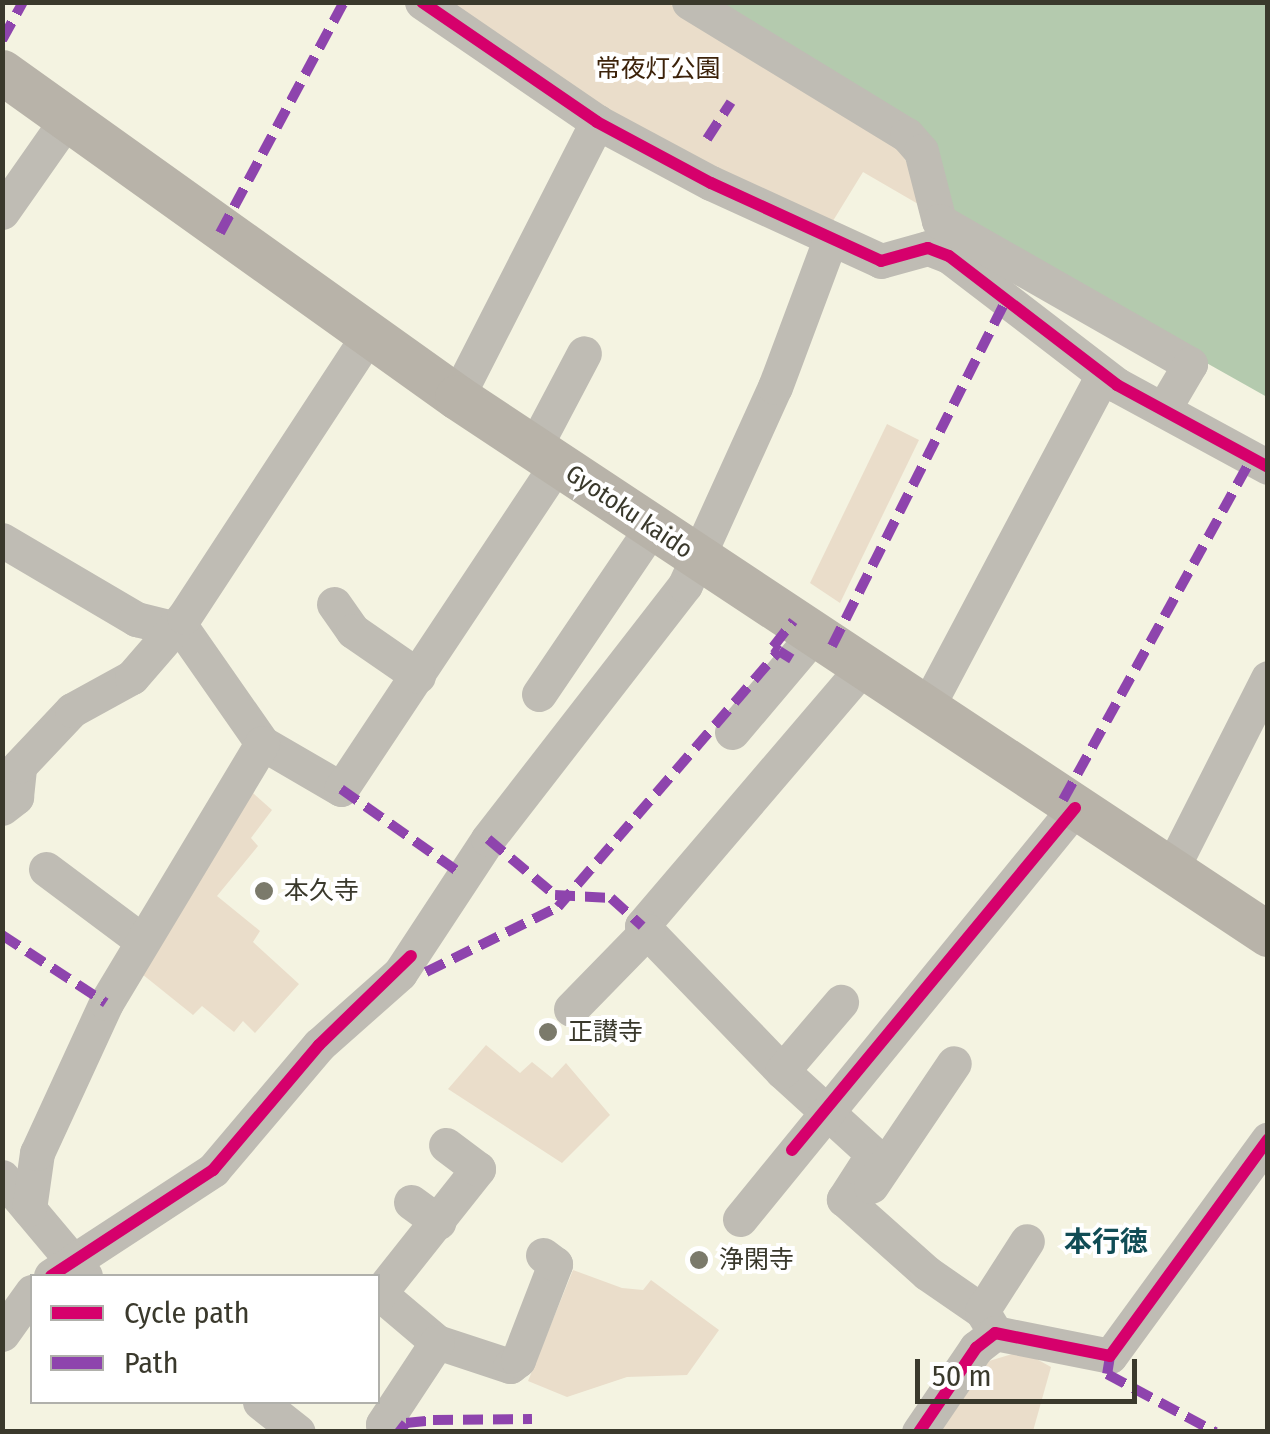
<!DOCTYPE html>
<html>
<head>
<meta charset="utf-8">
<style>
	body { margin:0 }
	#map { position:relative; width:1270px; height:1434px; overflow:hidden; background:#f4f3e1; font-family:"Fira Sans Condensed","Noto Sans JP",sans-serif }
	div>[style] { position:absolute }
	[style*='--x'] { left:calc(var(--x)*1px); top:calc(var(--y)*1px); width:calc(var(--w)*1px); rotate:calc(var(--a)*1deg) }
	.green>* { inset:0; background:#eaddca }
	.water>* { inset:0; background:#b4caae }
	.minor>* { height:35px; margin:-17.5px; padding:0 17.5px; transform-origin:17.5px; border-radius:17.5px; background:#bfbcb4 }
	.major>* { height:45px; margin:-22.5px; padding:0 22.5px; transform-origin:22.5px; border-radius:22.5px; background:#b8b3a9 }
	.quiet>* { height:10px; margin-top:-5px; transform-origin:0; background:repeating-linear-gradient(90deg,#8e44ad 0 20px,transparent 0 30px) }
	.cycleway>* { height:12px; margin:-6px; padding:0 6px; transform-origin:6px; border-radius:6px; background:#d6006c }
	.dots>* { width:28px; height:28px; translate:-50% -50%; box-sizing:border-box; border:5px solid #fff; border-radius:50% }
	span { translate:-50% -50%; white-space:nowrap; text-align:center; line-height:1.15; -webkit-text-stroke:8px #fff; paint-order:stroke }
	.park-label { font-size:25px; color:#3c220a }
	.street-label { font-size:25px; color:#3a392c }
	.poi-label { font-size:25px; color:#3a392c }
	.left { translate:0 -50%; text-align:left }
	.neighbourhood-label { font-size:28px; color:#104c55; font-weight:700 }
	.frame { position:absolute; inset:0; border:5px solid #3a392c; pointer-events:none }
	.legend { position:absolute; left:30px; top:1274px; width:350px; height:130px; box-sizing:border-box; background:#fff; border:2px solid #b0b0ab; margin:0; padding:12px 18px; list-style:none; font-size:30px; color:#3a392c }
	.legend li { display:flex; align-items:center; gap:20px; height:50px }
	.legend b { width:50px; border:2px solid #b0b0ab }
	.scale { position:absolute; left:915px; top:1359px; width:222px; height:45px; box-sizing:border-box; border:5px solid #3a392c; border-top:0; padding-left:12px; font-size:30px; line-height:35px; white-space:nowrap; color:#3a392c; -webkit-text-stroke:8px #fff; paint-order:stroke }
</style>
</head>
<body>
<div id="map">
	<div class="green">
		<div style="clip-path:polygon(439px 3px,668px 3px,899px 144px,925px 208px,863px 172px,828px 229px,536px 70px)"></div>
		<div style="clip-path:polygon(887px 424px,919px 440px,840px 603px,810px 583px)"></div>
		<div style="clip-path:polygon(244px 785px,272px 810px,251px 838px,258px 846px,217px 896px,260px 931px,253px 942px,299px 984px,255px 1033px,243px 1021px,234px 1032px,202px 1006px,193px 1015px,137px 970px)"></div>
		<div style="clip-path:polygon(486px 1045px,520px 1073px,532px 1062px,552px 1078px,566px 1063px,610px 1115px,562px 1163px,448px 1089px)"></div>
		<div style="clip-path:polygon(573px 1270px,622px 1288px,643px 1290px,651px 1280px,719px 1330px,687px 1375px,627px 1377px,567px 1397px,528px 1381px)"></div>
		<div style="clip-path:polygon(1022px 1351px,1051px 1367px,1033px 1431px,940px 1432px,989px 1361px)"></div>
	</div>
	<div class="water">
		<div style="clip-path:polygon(717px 3px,1267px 3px,1267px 397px,956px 222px,939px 154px)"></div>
	</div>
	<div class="minor">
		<div style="--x:422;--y:2;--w:212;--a:34.4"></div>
		<div style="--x:597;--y:122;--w:129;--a:28.2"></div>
		<div style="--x:711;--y:183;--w:187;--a:24.6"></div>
		<div style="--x:881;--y:261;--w:49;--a:-15.5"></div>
		<div style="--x:928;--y:248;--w:22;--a:21"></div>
		<div style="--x:949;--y:256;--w:212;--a:37.5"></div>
		<div style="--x:1117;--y:385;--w:172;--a:28.5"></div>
		<div style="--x:689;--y:2;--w:255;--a:31.4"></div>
		<div style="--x:907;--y:135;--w:21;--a:49"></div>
		<div style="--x:921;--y:151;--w:72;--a:75.6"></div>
		<div style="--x:939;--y:221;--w:289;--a:29.7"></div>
		<div style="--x:1190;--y:364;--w:53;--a:120.4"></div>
		<div style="--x:2;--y:212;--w:110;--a:-55"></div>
		<div style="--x:457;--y:397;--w:309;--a:-63"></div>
		<div style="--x:534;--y:448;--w:107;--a:-62.2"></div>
		<div style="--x:2;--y:540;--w:156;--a:30.5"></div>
		<div style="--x:136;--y:619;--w:49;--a:14"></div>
		<div style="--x:184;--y:631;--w:136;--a:55.1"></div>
		<div style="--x:262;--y:743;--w:91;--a:30.2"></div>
		<div style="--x:341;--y:789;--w:390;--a:-56.4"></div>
		<div style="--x:334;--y:604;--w:33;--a:55"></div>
		<div style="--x:353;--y:631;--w:79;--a:34.7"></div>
		<div style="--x:863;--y:667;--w:340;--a:130.5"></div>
		<div style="--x:642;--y:926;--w:202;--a:46"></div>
		<div style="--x:782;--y:1071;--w:123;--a:42.4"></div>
		<div style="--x:873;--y:1154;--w:54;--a:122.8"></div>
		<div style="--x:844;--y:1199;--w:111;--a:41.7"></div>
		<div style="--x:927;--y:1273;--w:67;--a:34.6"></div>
		<div style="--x:982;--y:1311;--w:26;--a:59"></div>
		<div style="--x:539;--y:694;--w:202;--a:-55.9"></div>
		<div style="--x:926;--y:709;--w:378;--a:-62.1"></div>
		<div style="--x:732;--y:732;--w:127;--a:-49.8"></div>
		<div style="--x:2;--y:808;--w:18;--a:-38"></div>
		<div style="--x:16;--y:797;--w:31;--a:-84"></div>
		<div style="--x:19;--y:766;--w:77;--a:-46.6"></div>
		<div style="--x:72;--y:710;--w:68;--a:-28.8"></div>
		<div style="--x:132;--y:677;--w:79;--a:-49.1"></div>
		<div style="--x:184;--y:617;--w:336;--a:-56.8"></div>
		<div style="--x:46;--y:869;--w:119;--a:36.8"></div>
		<div style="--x:1171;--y:870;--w:215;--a:-63.2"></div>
		<div style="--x:571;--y:1009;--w:109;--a:-45.7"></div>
		<div style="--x:782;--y:1071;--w:91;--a:-49.5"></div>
		<div style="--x:2;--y:1177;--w:129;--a:50"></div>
		<div style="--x:871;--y:1186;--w:148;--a:-56"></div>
		<div style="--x:411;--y:1202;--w:34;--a:36"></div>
		<div style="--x:29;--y:1209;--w:57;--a:-81.9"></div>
		<div style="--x:37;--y:1153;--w:165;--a:-65.3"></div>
		<div style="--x:106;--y:1003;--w:303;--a:-59"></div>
		<div style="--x:740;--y:1219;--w:530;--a:-50.82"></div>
		<div style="--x:51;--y:1276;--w:194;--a:-33.2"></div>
		<div style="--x:213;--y:1170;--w:164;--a:-49.7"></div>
		<div style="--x:319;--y:1045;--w:108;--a:-41.6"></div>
		<div style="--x:400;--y:973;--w:160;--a:-56.7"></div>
		<div style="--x:488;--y:839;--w:321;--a:-52.2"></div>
		<div style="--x:685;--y:585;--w:217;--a:-65.6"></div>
		<div style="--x:775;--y:387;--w:157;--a:-69.5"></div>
		<div style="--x:379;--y:1293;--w:76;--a:40.2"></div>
		<div style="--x:437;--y:1342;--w:77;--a:18.2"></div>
		<div style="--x:510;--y:1366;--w:10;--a:-37"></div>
		<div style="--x:518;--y:1360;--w:103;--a:-68.9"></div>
		<div style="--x:555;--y:1264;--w:15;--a:-143"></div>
		<div style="--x:378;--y:1295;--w:161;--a:-51.6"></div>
		<div style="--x:478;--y:1169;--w:40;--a:-143"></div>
		<div style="--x:982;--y:1311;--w:83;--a:-57.3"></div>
		<div style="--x:2;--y:1334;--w:52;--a:-54.5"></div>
		<div style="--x:260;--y:1402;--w:48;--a:38.3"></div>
		<div style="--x:385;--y:1432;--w:8;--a:-104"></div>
		<div style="--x:383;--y:1424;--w:98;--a:-56.6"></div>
		<div style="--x:919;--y:1432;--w:102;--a:-55.8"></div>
		<div style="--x:976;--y:1348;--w:24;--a:-38"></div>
		<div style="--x:995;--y:1333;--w:117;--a:11.3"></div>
		<div style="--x:1110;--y:1356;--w:268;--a:-53.9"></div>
	</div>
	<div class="major">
		<div style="--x:2;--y:72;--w:559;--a:35.54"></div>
		<div style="--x:457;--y:397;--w:973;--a:33.51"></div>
	</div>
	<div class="quiet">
		<div style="--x:2;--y:40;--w:43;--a:-61.1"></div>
		<div style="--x:707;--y:139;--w:44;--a:-57"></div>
		<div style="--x:220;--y:233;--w:262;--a:-61.8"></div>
		<div style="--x:832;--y:646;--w:390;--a:-63.3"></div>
		<div style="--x:779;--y:651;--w:7;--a:-146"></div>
		<div style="--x:773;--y:647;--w:33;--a:-52"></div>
		<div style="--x:341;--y:789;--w:149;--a:35.2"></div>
		<div style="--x:1063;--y:800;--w:391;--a:-61.1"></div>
		<div style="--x:488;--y:839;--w:87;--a:39.9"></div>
		<div style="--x:555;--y:895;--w:56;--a:3.1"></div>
		<div style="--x:611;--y:898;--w:42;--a:42.1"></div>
		<div style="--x:2;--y:935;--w:124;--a:33.2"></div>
		<div style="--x:426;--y:972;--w:147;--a:-26.2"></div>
		<div style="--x:558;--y:907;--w:338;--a:-49.2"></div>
		<div style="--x:779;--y:651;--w:15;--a:32"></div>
		<div style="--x:1110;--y:1356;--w:18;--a:99"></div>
		<div style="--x:1107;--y:1374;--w:123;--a:28.2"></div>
		<div style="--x:399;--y:1432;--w:11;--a:-52"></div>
		<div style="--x:406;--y:1423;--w:27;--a:-6"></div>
		<div style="--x:433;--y:1420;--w:99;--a:-0.6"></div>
	</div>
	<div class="cycleway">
		<div style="--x:422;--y:2;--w:212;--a:34.4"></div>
		<div style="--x:597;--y:122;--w:129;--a:28.2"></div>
		<div style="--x:711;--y:183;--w:187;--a:24.6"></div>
		<div style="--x:881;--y:261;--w:49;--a:-15.5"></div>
		<div style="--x:928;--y:248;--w:22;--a:21"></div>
		<div style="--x:949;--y:256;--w:212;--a:37.5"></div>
		<div style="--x:1117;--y:385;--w:172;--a:28.5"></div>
		<div style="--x:792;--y:1150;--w:444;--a:-50.4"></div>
		<div style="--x:51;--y:1276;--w:194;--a:-33.2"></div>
		<div style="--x:213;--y:1170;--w:164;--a:-49.7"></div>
		<div style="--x:319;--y:1045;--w:128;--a:-44.1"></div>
		<div style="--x:919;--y:1432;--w:102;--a:-55.8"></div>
		<div style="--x:976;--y:1348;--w:24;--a:-38"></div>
		<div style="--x:995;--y:1333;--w:117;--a:11.3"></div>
		<div style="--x:1110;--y:1356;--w:268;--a:-53.9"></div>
	</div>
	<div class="dots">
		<div style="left:264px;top:891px;background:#7b7a6b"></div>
		<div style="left:548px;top:1032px;background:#7b7a6b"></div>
		<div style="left:699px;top:1260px;background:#7b7a6b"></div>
	</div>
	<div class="park-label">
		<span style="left:658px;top:69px">常夜灯公園</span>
	</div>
	<div class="street-label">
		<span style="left:629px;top:512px;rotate:34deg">Gyotoku kaido</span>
	</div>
	<div class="poi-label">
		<span class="left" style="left:284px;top:891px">本久寺</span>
		<span class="left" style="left:568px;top:1032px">正讃寺</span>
		<span class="left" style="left:719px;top:1260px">浄閑寺</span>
	</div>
	<div class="neighbourhood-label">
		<span style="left:1106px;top:1242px">本行徳</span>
	</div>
	<div class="frame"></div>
	<ul class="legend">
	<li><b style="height:12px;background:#d6006c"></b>Cycle path</li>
	<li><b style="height:12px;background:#8e44ad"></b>Path</li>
	</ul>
	<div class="scale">50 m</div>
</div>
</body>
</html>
